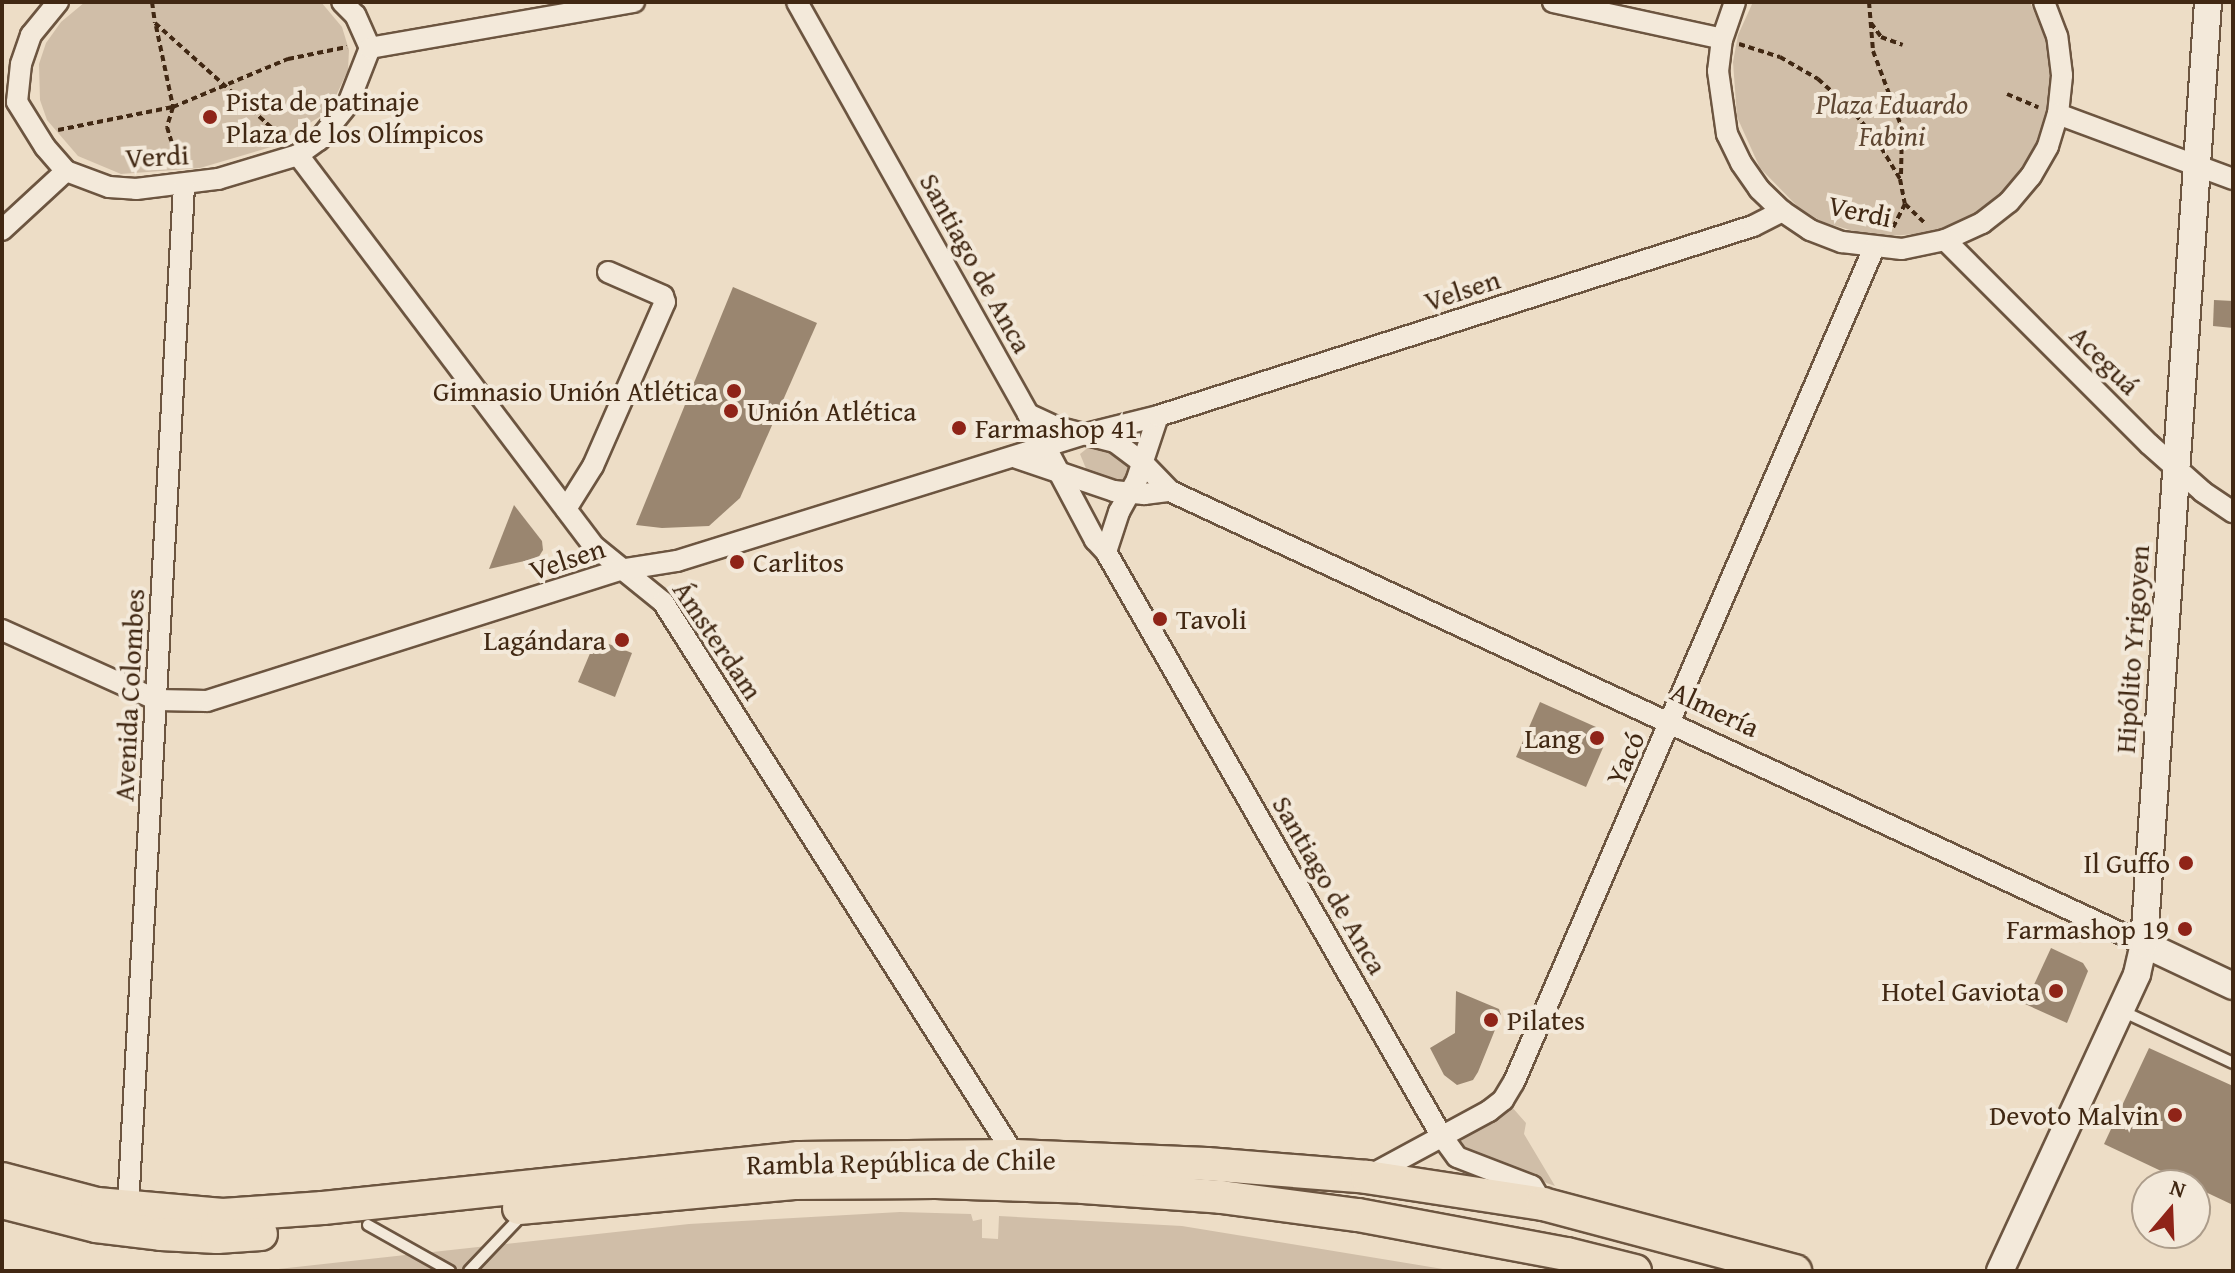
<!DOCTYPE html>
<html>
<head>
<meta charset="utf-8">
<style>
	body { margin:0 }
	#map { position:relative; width:2235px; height:1273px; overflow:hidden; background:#edddc6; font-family:"Gentium Book Plus",serif }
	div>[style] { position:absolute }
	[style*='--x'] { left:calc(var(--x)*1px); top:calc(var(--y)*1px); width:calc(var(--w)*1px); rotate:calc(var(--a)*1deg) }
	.green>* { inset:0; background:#d0bea8 }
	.building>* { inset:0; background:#9a8670 }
	.path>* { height:4px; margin-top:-2px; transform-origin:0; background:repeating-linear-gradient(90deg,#412813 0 6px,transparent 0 10px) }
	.roads { filter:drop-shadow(2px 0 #6c5540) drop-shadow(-2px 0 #6c5540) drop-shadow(0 2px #6c5540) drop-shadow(0 -2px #6c5540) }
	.service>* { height:10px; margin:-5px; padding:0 5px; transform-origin:5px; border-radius:5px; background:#f3e9da }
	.minor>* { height:20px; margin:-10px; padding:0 10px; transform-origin:10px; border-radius:10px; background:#f3e9da }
	.tertiary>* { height:26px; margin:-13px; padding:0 13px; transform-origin:13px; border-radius:13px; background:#f3e9da }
	.primary>* { height:32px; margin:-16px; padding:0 16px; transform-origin:16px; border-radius:16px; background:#edddc6 }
	.dots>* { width:22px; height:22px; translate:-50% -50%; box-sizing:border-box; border:4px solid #f3e9da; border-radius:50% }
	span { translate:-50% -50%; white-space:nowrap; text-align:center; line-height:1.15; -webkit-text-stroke:8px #f3e9da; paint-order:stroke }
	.poi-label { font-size:28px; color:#412813 }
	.left { translate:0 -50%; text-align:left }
	.right { translate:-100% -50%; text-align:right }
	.park-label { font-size:28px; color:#5e4631; font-style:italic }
	.street-label { font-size:28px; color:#412813 }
	.frame { position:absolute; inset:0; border:4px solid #412813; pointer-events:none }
	.north { position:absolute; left:2131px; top:1169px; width:80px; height:80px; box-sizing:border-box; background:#f3e9da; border:2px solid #ac9c8a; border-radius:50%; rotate:19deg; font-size:22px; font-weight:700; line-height:32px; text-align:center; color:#412813 }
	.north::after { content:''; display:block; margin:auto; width:28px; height:36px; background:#8f2418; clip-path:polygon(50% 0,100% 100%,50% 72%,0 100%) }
</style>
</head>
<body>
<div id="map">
	<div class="green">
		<div style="clip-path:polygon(85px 2px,321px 2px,342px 27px,349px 50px,348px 70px,329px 111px,271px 147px,200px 168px,121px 174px,78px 156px,47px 120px,40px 100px,39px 64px,46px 43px,61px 22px)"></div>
		<div style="clip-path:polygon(1753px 2px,2030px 2px,2046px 41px,2050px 68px,2050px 96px,2035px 149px,2002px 193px,1981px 211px,1930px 233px,1875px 237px,1822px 222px,1798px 207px,1760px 168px,1737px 117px,1733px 62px,1738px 35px)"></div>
		<div style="clip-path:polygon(1090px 446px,1106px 447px,1128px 462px,1131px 471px,1125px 481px,1092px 475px,1087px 471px,1080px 454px)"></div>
		<div style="clip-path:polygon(1511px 1106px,1526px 1123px,1524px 1134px,1555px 1186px,1468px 1155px,1457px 1143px,1456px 1138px,1462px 1133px,1498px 1118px)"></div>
		<div style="clip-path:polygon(900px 1212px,971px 1214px,973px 1221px,982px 1219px,982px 1238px,998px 1239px,999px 1216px,1182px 1226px,1455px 1271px,260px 1271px,689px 1224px)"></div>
	</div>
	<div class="building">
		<div style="clip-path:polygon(733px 287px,817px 323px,740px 498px,709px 526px,662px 528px,636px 525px)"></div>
		<div style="clip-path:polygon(2214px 300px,2233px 301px,2233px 328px,2213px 326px)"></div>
		<div style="clip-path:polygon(514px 505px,542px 541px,543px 550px,538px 558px,489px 569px)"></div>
		<div style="clip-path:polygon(596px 639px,632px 653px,615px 697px,578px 682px)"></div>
		<div style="clip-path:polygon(1540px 702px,1596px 727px,1605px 743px,1586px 787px,1516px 757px)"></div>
		<div style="clip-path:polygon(2051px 948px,2083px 963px,2088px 971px,2067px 1023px,2025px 1004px)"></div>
		<div style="clip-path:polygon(1456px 991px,1499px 1009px,1501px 1015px,1478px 1072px,1473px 1080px,1457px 1085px,1444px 1075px,1430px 1048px,1455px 1033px)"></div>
		<div style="clip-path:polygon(2149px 1048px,2233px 1086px,2233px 1205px,2104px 1144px)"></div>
	</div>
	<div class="path">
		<div style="--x:152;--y:2;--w:21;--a:82"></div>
		<div style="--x:155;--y:23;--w:172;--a:41.9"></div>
		<div style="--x:1869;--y:2;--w:49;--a:85.3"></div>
		<div style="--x:1873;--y:51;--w:82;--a:69.4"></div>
		<div style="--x:1902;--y:128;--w:48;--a:91.2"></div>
		<div style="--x:1871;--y:23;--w:17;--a:54"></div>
		<div style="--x:1881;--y:37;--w:23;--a:20"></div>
		<div style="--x:156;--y:26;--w:83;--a:78.1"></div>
		<div style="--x:173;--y:107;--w:21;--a:107"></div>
		<div style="--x:167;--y:127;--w:39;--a:73"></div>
		<div style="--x:1739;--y:44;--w:43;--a:17.6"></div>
		<div style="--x:1780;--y:57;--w:44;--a:30.1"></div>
		<div style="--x:1818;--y:79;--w:42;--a:42.1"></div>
		<div style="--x:1849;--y:107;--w:42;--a:49.8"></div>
		<div style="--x:1876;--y:139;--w:47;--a:59"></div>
		<div style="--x:1900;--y:179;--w:25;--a:79"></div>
		<div style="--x:1905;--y:204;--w:29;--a:117"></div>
		<div style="--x:2007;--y:94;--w:34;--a:23"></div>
		<div style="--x:58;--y:130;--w:117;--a:-11.3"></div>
		<div style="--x:173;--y:107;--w:125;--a:-22.7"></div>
		<div style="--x:288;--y:59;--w:60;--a:-11.5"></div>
		<div style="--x:1905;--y:204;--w:29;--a:44"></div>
	</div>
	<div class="roads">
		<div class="service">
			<div style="--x:2122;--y:1011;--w:123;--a:25.1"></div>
			<div style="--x:368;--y:1225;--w:94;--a:29.3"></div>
			<div style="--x:469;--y:1271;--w:79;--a:-46.5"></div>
		</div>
		<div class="minor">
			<div style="--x:58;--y:2;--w:43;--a:129.3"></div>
			<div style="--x:31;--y:35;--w:31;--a:109"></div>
			<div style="--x:21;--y:64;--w:38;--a:96"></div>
			<div style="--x:17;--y:102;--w:53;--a:58.1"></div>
			<div style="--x:45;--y:147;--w:32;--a:49"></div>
			<div style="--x:66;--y:171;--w:46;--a:20.4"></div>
			<div style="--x:109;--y:187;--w:27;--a:4"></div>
			<div style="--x:136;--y:189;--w:83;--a:-7"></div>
			<div style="--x:218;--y:179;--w:84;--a:-16.7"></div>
			<div style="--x:298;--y:155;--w:26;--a:-36"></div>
			<div style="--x:319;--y:140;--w:46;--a:-51.1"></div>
			<div style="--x:348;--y:104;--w:60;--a:-68.6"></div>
			<div style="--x:370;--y:48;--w:36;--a:-114"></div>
			<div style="--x:355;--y:15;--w:18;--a:-135"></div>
			<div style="--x:797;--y:2;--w:472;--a:60.7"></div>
			<div style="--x:1028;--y:414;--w:143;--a:62"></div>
			<div style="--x:1095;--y:540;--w:16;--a:47"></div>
			<div style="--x:1106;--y:552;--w:672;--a:60.12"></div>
			<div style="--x:1441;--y:1135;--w:27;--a:54"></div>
			<div style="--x:1457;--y:1157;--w:80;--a:21.1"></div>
			<div style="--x:1532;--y:1186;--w:21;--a:59"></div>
			<div style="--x:1553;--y:2;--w:173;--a:12.3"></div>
			<div style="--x:1735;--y:2;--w:39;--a:109"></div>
			<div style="--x:1722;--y:39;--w:32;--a:97"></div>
			<div style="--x:1718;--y:71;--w:64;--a:81.9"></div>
			<div style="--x:1727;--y:134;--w:32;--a:64"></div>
			<div style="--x:1741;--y:163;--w:32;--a:55"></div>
			<div style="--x:1759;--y:189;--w:32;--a:44"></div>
			<div style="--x:1782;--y:211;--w:34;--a:34"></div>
			<div style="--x:1810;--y:230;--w:34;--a:21"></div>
			<div style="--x:1842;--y:242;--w:60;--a:6.7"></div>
			<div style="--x:1902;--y:249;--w:44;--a:-11.8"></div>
			<div style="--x:1945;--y:240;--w:41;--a:-24.7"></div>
			<div style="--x:1982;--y:223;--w:34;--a:-38"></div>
			<div style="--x:2009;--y:202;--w:34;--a:-50"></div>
			<div style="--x:2031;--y:176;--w:34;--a:-60"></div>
			<div style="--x:2048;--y:146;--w:34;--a:-73"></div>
			<div style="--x:2058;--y:114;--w:39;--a:-84"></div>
			<div style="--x:2062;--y:75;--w:39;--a:-97"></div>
			<div style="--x:2057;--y:36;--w:36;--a:-111"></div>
			<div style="--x:370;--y:48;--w:268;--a:-9.9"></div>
			<div style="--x:2058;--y:114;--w:187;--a:20.4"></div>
			<div style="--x:298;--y:155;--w:492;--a:52.9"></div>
			<div style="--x:595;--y:547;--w:87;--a:39"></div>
			<div style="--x:663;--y:602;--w:656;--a:57.57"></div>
			<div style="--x:2;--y:230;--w:87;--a:-42.7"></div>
			<div style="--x:1945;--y:240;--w:288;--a:45"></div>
			<div style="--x:2149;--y:444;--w:72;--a:41.6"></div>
			<div style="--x:2203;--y:492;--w:36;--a:34"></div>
			<div style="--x:1028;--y:414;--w:31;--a:25"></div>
			<div style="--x:1056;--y:427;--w:61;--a:14.3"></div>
			<div style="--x:1115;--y:442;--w:35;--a:37"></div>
			<div style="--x:1143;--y:463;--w:39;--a:46"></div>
			<div style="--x:1170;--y:491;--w:1074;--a:24.94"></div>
			<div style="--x:1017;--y:458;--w:102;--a:18.8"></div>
			<div style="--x:1114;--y:491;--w:30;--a:6"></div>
			<div style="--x:1144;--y:494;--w:26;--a:-7"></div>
			<div style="--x:566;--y:509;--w:51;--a:-57.9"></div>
			<div style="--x:593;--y:466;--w:179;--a:-66.3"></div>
			<div style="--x:665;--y:302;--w:6;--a:-108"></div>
			<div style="--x:663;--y:296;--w:60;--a:-156.4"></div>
			<div style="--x:1106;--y:552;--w:42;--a:-72"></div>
			<div style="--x:1119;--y:512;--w:38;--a:-61"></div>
			<div style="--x:1137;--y:479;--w:66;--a:-71.6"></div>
			<div style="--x:2;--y:630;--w:170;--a:24.3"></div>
			<div style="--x:157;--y:700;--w:50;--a:1.1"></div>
			<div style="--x:207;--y:701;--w:433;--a:-17.6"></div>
			<div style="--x:620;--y:570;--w:58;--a:-9"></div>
			<div style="--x:677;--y:561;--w:428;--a:-17.3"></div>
			<div style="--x:1086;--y:434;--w:74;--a:-14"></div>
			<div style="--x:1158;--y:416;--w:625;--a:-17.71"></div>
			<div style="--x:1753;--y:226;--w:33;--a:-27"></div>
			<div style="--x:1367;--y:1177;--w:139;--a:-28.4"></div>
			<div style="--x:1489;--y:1111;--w:18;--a:-38"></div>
			<div style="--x:1503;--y:1100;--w:21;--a:-59"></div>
			<div style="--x:1514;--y:1082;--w:908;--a:-66.65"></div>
			<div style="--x:128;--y:1207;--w:1024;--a:-86.86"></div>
		</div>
		<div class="tertiary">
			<div style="--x:2144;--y:944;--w:98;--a:25.3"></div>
			<div style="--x:2000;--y:1271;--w:327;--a:-65.2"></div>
			<div style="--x:2137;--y:974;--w:31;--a:-77"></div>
			<div style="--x:2144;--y:944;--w:944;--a:-86.11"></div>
		</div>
		<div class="primary">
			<div style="--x:2;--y:1179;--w:98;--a:14.7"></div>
			<div style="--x:97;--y:1204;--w:126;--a:5"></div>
			<div style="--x:223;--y:1215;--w:100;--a:-4"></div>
			<div style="--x:323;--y:1208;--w:479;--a:-6"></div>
			<div style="--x:799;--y:1158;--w:216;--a:-0.5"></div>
			<div style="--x:1015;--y:1156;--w:192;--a:2.4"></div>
			<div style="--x:1207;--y:1164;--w:161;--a:4.6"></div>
			<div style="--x:1367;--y:1177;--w:178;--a:8.7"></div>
			<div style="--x:1543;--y:1204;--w:261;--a:14.9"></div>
			<div style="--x:2;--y:1202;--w:97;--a:14.3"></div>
			<div style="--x:96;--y:1226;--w:65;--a:7"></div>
			<div style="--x:161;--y:1234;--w:56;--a:3.1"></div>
			<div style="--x:217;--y:1237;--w:44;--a:-3.9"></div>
			<div style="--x:519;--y:1208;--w:276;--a:-5.2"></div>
			<div style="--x:794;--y:1183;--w:142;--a:-0.4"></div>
			<div style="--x:936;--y:1182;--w:147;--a:1.9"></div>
			<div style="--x:1083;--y:1187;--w:138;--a:4.1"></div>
			<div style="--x:1221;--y:1197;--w:138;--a:7.5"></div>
			<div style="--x:1358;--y:1215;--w:213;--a:10.6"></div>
			<div style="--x:1567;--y:1254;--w:70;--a:14"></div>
		</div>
	</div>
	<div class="dots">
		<div style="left:210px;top:117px;background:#8f2418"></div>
		<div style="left:734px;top:391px;background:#8f2418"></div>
		<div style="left:731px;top:411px;background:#8f2418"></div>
		<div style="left:959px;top:428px;background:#8f2418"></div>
		<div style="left:737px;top:562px;background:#8f2418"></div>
		<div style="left:1160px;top:619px;background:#8f2418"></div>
		<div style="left:622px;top:640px;background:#8f2418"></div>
		<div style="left:1597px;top:738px;background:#8f2418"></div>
		<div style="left:2186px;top:863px;background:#8f2418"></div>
		<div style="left:2185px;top:929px;background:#8f2418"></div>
		<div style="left:2056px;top:991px;background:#8f2418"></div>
		<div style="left:1491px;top:1020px;background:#8f2418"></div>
		<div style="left:2175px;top:1115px;background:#8f2418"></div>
	</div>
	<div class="poi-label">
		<span class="left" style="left:226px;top:117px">Pista de patinaje<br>Plaza de los Olímpicos</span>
		<span class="right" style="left:718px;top:391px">Gimnasio Unión Atlética</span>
		<span class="left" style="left:747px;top:411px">Unión Atlética</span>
		<span class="left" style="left:975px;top:428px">Farmashop 41</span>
		<span class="left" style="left:753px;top:562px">Carlitos</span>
		<span class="left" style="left:1176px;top:619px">Tavoli</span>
		<span class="right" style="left:606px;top:640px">Lagándara</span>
		<span class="right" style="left:1581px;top:738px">Lang</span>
		<span class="right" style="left:2170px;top:863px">Il Guffo</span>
		<span class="right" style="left:2169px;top:929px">Farmashop 19</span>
		<span class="right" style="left:2040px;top:991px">Hotel Gaviota</span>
		<span class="left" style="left:1507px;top:1020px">Pilates</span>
		<span class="right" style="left:2159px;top:1115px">Devoto Malvin</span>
	</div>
	<div class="park-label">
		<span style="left:1892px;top:120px">Plaza Eduardo<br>Fabini</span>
	</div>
	<div class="street-label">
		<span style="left:157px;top:156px;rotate:-3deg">Verdi</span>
		<span style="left:1860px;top:211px;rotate:12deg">Verdi</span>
		<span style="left:976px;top:263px;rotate:61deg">Santiago de Anca</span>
		<span style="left:1462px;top:290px;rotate:-18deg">Velsen</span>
		<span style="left:2105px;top:360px;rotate:45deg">Aceguá</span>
		<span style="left:567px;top:559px;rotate:-18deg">Velsen</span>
		<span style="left:718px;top:640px;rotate:56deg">Ámsterdam</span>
		<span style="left:2132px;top:649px;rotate:-86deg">Hipólito Yrigoyen</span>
		<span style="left:129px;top:695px;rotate:-87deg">Avenida Colombes</span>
		<span style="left:1715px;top:709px;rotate:25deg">Almería</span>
		<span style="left:1625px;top:758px;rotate:-66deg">Yacó</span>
		<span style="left:1330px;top:885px;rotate:60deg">Santiago de Anca</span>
		<span style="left:901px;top:1162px;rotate:-1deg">Rambla República de Chile</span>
	</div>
	<div class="frame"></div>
	<div class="north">N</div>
</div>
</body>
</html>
